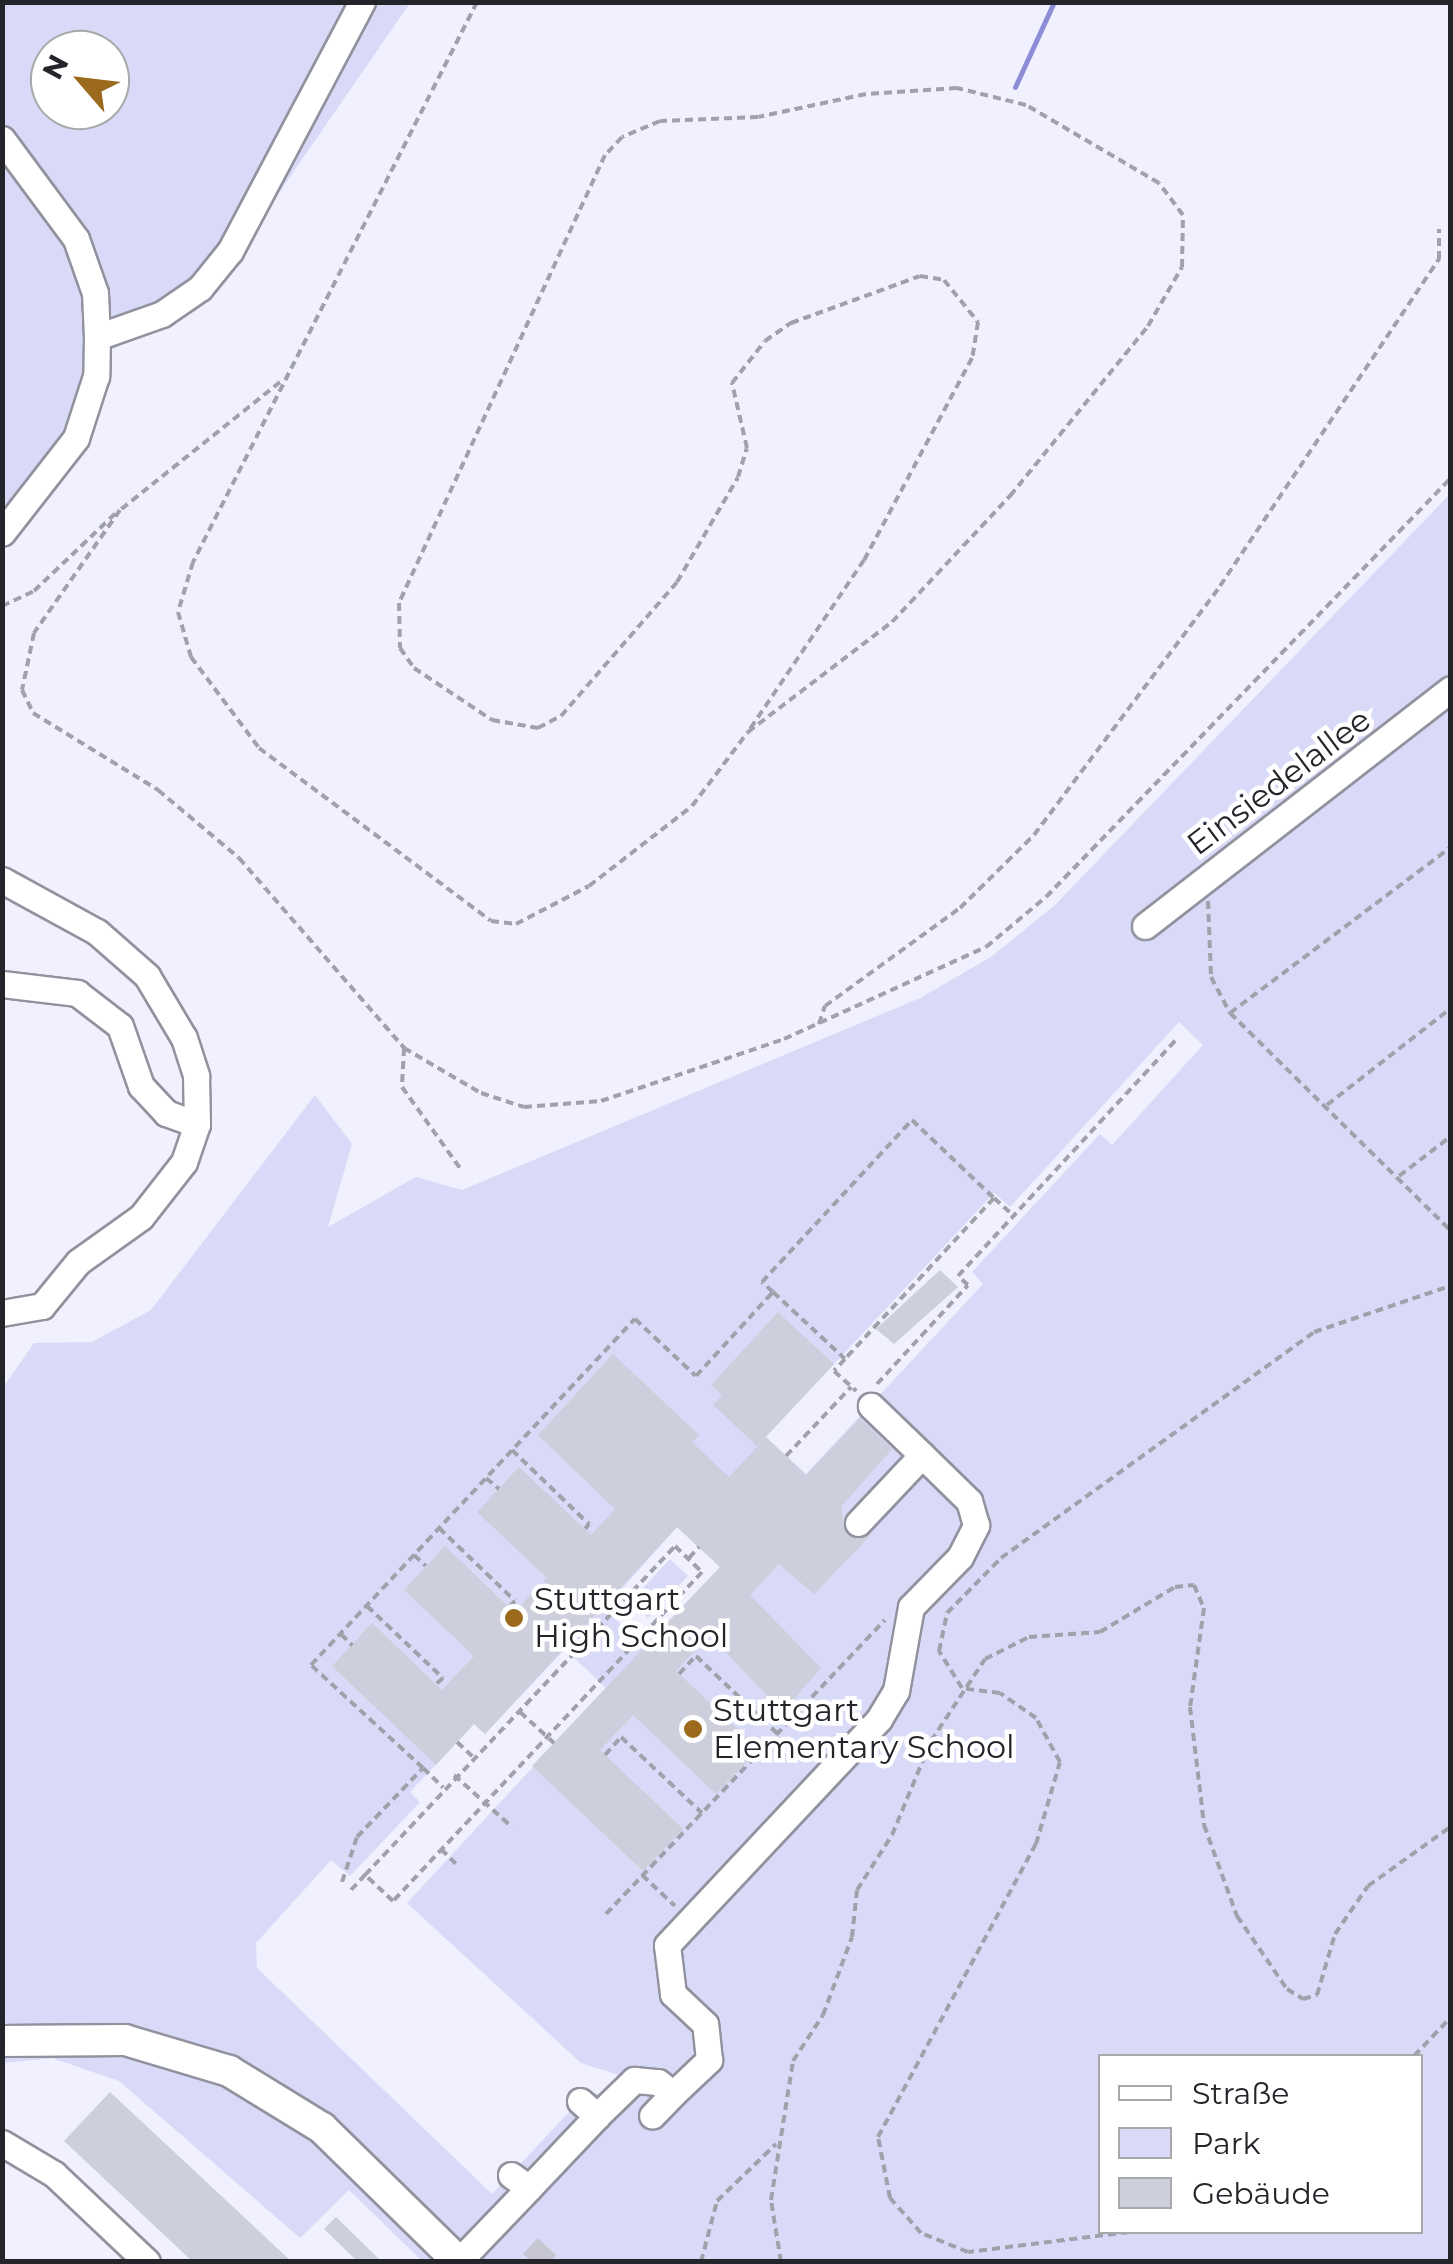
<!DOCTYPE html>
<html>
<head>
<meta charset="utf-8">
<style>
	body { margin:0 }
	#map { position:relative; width:1453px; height:2264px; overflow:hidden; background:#f0f0fe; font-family:Montserrat,sans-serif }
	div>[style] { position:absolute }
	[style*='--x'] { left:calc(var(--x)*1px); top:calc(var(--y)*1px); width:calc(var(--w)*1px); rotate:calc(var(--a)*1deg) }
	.green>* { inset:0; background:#d8daf7 }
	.stream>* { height:5px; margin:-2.5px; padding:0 2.5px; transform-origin:2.5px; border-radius:2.5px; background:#8d8cd7 }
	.building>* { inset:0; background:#cecfdc }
	.minor-tunnel>* { height:25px; margin-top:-12.5px; transform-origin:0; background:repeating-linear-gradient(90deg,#c7c7d4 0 25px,transparent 0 37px) }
	.path>* { height:4px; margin-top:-2px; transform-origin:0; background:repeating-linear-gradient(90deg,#a0a1ab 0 8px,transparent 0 13px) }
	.roads { filter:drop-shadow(2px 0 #92929f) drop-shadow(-2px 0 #92929f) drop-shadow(0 2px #92929f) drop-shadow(0 -2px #92929f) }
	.minor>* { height:25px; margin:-12.5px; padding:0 12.5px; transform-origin:12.5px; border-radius:12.5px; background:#fff }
	.major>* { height:30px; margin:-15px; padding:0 15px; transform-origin:15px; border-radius:15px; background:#fff }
	.dots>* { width:28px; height:28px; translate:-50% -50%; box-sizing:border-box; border:5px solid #fff; border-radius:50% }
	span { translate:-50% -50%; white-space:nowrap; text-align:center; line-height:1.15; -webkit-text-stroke:9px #fff; paint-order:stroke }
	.street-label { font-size:32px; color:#24252a }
	.poi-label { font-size:32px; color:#24252a }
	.left { translate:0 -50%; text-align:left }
	.frame { position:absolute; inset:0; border:5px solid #24252a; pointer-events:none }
	.legend { position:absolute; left:1098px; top:2054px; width:325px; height:180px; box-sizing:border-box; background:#fff; border:2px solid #a7a8aa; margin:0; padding:12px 18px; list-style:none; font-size:30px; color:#24252a }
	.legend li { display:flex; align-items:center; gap:20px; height:50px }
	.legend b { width:50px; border:2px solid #a7a8aa }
	.north { position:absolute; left:30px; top:30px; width:100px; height:100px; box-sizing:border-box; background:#fff; border:2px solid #a7a8aa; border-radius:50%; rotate:298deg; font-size:28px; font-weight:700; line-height:40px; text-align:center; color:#24252a }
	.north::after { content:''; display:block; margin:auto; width:35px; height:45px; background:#9b6a1d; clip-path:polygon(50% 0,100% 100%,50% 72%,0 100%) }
</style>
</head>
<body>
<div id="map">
	<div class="green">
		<div style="clip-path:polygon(evenodd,3px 3px,410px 3px,236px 255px,165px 324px,109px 351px,49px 492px,3px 550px,3px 3px,50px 50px,110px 50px,110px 110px,50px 110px,50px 50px)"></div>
		<div style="clip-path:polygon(evenodd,1450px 494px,1450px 2261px,422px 2261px,349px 2190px,300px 2238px,119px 2081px,52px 2058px,3px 2063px,2px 1389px,34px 1343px,92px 1342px,151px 1310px,315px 1095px,352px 1144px,328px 1227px,416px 1177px,462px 1190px,920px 998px,991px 957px,1055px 905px,1450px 494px,1179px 1022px,1203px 1045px,1112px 1145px,1100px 1134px,972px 1272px,983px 1284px,806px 1474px,766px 1437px,994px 1193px,1010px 1207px,1179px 1022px,1450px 494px,677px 1527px,720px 1567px,645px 1646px,604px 1609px,677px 1527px,1450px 494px,565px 1649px,606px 1688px,407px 1903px,581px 2063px,619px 2075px,600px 2094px,587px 2093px,492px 2194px,257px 1968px,256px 1943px,331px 1860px,350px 1876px,420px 1802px,410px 1792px,474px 1724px,485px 1734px,565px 1649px,1450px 494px,1100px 2056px,1420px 2056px,1420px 2232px,1100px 2232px,1100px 2056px)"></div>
		<div style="clip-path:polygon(670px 1559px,688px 1576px,648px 1618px,630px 1602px)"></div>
	</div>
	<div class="stream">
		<div style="--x:1015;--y:87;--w:94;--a:-65.4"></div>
	</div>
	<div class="building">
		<div style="clip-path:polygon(940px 1270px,958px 1287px,894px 1344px,876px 1329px)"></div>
		<div style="clip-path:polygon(778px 1312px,834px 1364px,757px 1446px,713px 1405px,722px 1395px,711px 1385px)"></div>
		<div style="clip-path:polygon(613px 1354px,699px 1435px,692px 1442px,729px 1477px,766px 1437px,806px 1475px,860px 1418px,892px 1449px,841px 1507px,846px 1534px,870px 1536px,814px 1594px,779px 1564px,750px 1595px,821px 1668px,783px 1712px,709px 1635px,676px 1671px,759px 1749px,716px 1794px,633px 1715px,600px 1750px,683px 1829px,643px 1871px,532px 1766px,720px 1567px,677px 1527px,485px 1734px,474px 1724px,436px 1765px,332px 1666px,372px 1623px,442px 1690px,474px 1656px,404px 1590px,445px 1546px,514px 1612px,547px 1578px,477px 1512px,519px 1467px,591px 1535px,615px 1509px,538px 1435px)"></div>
		<div style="clip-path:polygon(110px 2092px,292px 2262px,193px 2262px,64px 2141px)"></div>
		<div style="clip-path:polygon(336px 2217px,382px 2262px,358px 2262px,324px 2229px)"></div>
	</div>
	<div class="minor-tunnel">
		<div style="--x:532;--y:2262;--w:22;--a:-47"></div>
	</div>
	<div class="path">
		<div style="--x:477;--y:2;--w:628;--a:116.89"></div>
		<div style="--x:193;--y:562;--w:52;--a:106.7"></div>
		<div style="--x:178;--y:612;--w:47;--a:73.9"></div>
		<div style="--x:191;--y:657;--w:114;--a:53.2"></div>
		<div style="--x:259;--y:748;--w:289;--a:36.7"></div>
		<div style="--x:491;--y:921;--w:25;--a:7"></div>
		<div style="--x:516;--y:924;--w:82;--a:-27.5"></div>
		<div style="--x:589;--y:886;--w:130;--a:-37.8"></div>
		<div style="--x:692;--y:806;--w:93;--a:-52.9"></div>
		<div style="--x:748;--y:732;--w:181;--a:-37.4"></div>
		<div style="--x:892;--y:622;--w:173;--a:-46.9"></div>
		<div style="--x:1010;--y:496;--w:219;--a:-50.9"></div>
		<div style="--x:1148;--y:326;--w:68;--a:-60"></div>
		<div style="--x:1182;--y:267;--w:52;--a:-88.9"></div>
		<div style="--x:1183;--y:215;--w:40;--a:-127"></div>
		<div style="--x:1159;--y:183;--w:154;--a:-149.6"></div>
		<div style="--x:1026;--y:105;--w:71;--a:-166.2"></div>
		<div style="--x:957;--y:88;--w:91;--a:176.2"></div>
		<div style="--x:866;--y:94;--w:110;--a:168"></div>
		<div style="--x:758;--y:117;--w:98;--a:177.7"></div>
		<div style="--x:660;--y:121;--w:41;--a:157.2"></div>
		<div style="--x:622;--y:137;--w:25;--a:133"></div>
		<div style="--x:605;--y:155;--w:493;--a:114.7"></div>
		<div style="--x:399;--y:603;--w:45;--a:88.7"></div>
		<div style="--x:400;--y:648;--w:24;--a:55"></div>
		<div style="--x:414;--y:668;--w:94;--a:33.7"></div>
		<div style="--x:492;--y:720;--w:47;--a:9.9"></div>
		<div style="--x:538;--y:728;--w:26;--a:-28"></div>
		<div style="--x:561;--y:716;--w:177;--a:-49.1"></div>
		<div style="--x:677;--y:582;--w:121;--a:-59.8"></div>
		<div style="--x:738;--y:477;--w:30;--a:-73"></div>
		<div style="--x:747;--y:448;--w:67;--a:-103"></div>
		<div style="--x:732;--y:383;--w:53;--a:-51.8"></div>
		<div style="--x:765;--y:341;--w:32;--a:-35"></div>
		<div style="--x:791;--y:323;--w:137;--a:-20"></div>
		<div style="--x:920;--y:276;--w:24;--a:9"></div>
		<div style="--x:944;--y:280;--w:54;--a:51"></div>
		<div style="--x:978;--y:322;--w:36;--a:99"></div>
		<div style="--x:972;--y:358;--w:229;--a:118.1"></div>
		<div style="--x:864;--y:560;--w:207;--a:124"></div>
		<div style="--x:280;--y:382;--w:205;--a:141.3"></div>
		<div style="--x:120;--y:510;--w:150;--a:125"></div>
		<div style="--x:34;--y:633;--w:58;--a:101.9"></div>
		<div style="--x:22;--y:690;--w:25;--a:64"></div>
		<div style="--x:33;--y:713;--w:147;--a:31.6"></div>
		<div style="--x:158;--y:790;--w:106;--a:40"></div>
		<div style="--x:239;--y:858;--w:252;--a:49"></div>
		<div style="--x:404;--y:1048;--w:89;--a:30.3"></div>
		<div style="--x:481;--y:1093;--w:45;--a:18"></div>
		<div style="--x:524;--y:1107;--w:77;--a:-4.5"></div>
		<div style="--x:601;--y:1101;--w:193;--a:-18.7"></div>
		<div style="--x:784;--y:1039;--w:222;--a:-24.5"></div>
		<div style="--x:986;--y:947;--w:78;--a:-39.8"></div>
		<div style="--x:1046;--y:897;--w:581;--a:-45.98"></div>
		<div style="--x:2;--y:606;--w:35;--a:-25"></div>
		<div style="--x:34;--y:591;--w:113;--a:-43.6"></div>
		<div style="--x:1208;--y:901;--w:76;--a:87.7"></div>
		<div style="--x:1211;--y:977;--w:41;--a:62.2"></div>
		<div style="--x:1230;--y:1013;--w:309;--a:44.6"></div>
		<div style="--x:1230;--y:1013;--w:275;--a:-36.9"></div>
		<div style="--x:819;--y:1024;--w:19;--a:-72"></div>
		<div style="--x:825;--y:1006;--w:167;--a:-36"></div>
		<div style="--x:960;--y:908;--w:104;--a:-44.6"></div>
		<div style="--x:1034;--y:835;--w:311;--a:-53.2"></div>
		<div style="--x:1220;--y:586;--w:394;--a:-56.2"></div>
		<div style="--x:1439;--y:259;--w:30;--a:-90"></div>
		<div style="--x:404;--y:1048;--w:39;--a:93"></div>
		<div style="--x:402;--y:1087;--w:100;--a:54.4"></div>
		<div style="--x:1327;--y:1105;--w:156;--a:-38"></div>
		<div style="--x:1399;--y:1176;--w:64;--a:-37.4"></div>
		<div style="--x:994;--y:1198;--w:25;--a:42"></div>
		<div style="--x:773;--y:1292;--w:15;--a:-138"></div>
		<div style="--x:762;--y:1282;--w:221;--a:-47.2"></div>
		<div style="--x:912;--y:1120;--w:113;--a:43.6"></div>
		<div style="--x:994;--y:1198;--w:219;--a:132.8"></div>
		<div style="--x:877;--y:1384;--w:134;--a:-47.4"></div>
		<div style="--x:968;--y:1285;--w:13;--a:-138"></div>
		<div style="--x:958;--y:1276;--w:321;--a:-47.3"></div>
		<div style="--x:512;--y:1450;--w:107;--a:43.9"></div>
		<div style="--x:589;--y:1524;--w:6;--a:129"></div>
		<div style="--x:786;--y:1456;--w:95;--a:-46.7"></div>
		<div style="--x:486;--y:1478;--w:17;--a:40"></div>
		<div style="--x:439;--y:1528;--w:105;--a:43.8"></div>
		<div style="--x:515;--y:1601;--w:8;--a:135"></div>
		<div style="--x:675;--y:1546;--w:37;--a:44"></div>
		<div style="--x:702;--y:1572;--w:451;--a:133.2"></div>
		<div style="--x:393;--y:1901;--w:38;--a:-137"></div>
		<div style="--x:365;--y:1875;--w:452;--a:-46.7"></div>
		<div style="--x:414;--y:1555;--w:16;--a:43"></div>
		<div style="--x:689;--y:1558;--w:15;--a:-48"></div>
		<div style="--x:367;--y:1606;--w:105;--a:43.5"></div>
		<div style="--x:443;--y:1678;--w:9;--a:139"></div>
		<div style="--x:341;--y:1634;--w:16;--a:45"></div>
		<div style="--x:679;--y:1674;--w:25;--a:-47"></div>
		<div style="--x:696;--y:1656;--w:113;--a:43.6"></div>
		<div style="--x:520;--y:1712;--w:46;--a:42.4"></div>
		<div style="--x:457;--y:1742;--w:21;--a:43"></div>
		<div style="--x:605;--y:1755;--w:24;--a:-48"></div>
		<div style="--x:621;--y:1737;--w:111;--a:43.2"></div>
		<div style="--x:423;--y:1768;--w:28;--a:44"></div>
		<div style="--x:454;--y:1775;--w:78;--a:41.9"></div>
		<div style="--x:441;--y:1849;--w:25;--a:45"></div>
		<div style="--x:642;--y:1875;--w:45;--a:43.2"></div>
		<div style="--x:342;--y:1882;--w:47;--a:-71.6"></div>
		<div style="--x:357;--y:1837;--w:95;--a:-46.3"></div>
		<div style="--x:423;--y:1768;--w:152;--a:-137.4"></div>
		<div style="--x:311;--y:1665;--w:474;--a:-46.9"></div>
		<div style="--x:635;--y:1319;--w:83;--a:43.1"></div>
		<div style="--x:696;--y:1376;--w:114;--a:-47.5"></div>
		<div style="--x:773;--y:1292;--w:98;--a:42.9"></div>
		<div style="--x:845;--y:1359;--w:16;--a:133"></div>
		<div style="--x:834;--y:1371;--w:30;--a:42"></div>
		<div style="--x:351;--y:1890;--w:21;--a:-47"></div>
		<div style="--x:606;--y:1914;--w:405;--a:-46.5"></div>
		<div style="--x:1414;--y:2056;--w:52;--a:-46.5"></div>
		<div style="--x:1129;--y:2232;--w:162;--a:172.9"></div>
		<div style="--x:968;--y:2252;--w:51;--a:-158"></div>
		<div style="--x:921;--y:2233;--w:47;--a:-131.5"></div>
		<div style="--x:890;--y:2198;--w:62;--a:-101.1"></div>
		<div style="--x:878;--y:2137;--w:333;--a:-61.7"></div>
		<div style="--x:1036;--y:1844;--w:85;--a:-73.7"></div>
		<div style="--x:1060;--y:1762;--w:50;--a:-118.6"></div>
		<div style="--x:1036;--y:1718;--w:44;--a:-145.2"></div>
		<div style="--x:1000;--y:1693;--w:38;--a:-173"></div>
		<div style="--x:962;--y:1688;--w:44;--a:-121.9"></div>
		<div style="--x:939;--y:1651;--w:39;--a:-78"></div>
		<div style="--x:947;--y:1613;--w:77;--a:-45.5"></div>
		<div style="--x:1001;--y:1558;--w:386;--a:-35.8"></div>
		<div style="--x:1314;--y:1332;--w:144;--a:-18.7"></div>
		<div style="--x:701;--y:2262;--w:63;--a:-75.3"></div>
		<div style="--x:717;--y:2201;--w:82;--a:-44"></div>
		<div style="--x:781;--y:2262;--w:63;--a:-99.2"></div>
		<div style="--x:771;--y:2200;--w:141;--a:-81"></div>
		<div style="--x:793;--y:2061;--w:55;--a:-56.9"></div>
		<div style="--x:823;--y:2015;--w:83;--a:-69.6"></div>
		<div style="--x:852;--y:1937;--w:47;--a:-83.9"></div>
		<div style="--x:857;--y:1890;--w:65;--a:-57.5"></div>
		<div style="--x:892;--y:1835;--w:102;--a:-67.5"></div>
		<div style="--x:931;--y:1741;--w:98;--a:-56.6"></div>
		<div style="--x:985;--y:1659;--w:49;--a:-26.6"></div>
		<div style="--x:1029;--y:1637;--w:71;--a:-4"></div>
		<div style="--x:1100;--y:1632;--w:87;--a:-31"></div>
		<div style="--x:1175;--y:1587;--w:19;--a:-6"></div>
		<div style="--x:1194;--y:1585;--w:25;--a:67"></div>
		<div style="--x:1204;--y:1608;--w:100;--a:98"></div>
		<div style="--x:1190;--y:1707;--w:119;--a:83.2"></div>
		<div style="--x:1204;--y:1825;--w:97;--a:70.1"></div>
		<div style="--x:1237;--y:1916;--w:88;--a:55.6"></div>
		<div style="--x:1287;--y:1989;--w:19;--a:32"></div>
		<div style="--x:1303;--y:1999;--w:15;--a:-16"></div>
		<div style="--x:1317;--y:1995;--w:64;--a:-73.6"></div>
		<div style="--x:1335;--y:1934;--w:58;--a:-55.5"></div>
		<div style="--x:1368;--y:1886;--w:101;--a:-35.7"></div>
	</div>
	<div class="roads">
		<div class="minor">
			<div style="--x:2;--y:139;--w:124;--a:53.5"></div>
			<div style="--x:76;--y:239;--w:57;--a:70.6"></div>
			<div style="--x:95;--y:293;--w:44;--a:87.4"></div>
			<div style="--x:97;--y:337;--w:39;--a:91"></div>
			<div style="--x:96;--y:376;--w:65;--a:107.9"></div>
			<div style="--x:76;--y:438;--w:120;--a:127.9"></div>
			<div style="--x:97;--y:337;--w:69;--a:-19.5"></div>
			<div style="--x:162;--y:314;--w:46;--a:-34.4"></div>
			<div style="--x:200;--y:288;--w:48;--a:-51"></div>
			<div style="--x:230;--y:251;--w:282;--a:-62.1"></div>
			<div style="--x:2;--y:880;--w:108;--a:28.7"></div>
			<div style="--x:97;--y:932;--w:67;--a:41.3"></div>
			<div style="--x:147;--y:976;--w:72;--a:59.2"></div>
			<div style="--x:184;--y:1038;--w:40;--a:72"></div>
			<div style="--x:196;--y:1076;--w:48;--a:88.8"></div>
			<div style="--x:197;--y:1124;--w:40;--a:108.9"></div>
			<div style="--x:184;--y:1162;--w:70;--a:128"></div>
			<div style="--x:141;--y:1217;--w:77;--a:144.5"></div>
			<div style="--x:78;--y:1262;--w:57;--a:129.3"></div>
			<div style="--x:42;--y:1306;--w:41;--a:170.1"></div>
			<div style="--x:1145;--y:926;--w:386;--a:-37.8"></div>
			<div style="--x:2;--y:984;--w:76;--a:6.8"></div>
			<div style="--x:77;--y:993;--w:54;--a:37.5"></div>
			<div style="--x:120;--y:1026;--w:64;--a:70.7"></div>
			<div style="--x:141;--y:1086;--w:37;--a:47"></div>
			<div style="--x:166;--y:1113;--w:33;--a:20"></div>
			<div style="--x:858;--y:1523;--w:93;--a:-46.7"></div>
			<div style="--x:922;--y:1455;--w:71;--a:-136.1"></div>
			<div style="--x:673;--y:2094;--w:50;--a:-43.4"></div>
			<div style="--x:709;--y:2060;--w:36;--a:-96"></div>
			<div style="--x:705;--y:2024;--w:44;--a:-136.8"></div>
			<div style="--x:673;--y:1994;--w:49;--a:-97"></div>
			<div style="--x:667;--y:1945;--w:310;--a:-46.8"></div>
			<div style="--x:879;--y:1719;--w:33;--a:-59"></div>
			<div style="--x:896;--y:1691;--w:85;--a:-79.9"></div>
			<div style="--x:911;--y:1607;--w:70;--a:-45.6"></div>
			<div style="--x:960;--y:1557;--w:36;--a:-63"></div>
			<div style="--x:976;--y:1525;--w:25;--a:-106"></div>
			<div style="--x:969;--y:1501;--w:66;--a:-135.6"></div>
			<div style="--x:580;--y:2101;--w:23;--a:41"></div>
			<div style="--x:597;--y:2116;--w:52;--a:-44.2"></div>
			<div style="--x:634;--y:2080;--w:24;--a:5"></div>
			<div style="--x:658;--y:2082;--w:19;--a:39"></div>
			<div style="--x:673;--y:2094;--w:30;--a:134"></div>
			<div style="--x:2;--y:2143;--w:61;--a:30.8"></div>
			<div style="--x:54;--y:2174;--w:128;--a:43.4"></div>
			<div style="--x:511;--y:2175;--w:22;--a:36"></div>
			<div style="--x:529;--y:2188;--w:99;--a:-46.6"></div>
			<div style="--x:459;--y:2261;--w:101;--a:-46.2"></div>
		</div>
		<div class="major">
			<div style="--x:2;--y:2041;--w:123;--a:-0.5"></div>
			<div style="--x:125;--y:2040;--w:109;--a:16.6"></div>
			<div style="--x:229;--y:2071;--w:109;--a:31.5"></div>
			<div style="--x:322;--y:2128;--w:192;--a:44.4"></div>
		</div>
	</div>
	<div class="dots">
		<div style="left:514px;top:1618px;background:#9b6a1d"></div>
		<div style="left:693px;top:1729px;background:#9b6a1d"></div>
	</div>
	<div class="street-label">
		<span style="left:1279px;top:782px;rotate:-37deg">Einsiedelallee</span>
	</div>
	<div class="poi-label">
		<span class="left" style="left:534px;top:1618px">Stuttgart<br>High School</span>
		<span class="left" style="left:713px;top:1729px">Stuttgart<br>Elementary School</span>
	</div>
	<div class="frame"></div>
	<ul class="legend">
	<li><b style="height:12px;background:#fff"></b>Straße</li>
	<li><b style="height:28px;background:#d8daf7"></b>Park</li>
	<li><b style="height:28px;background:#cecfdc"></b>Gebäude</li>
	</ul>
	<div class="north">N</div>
</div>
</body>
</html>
